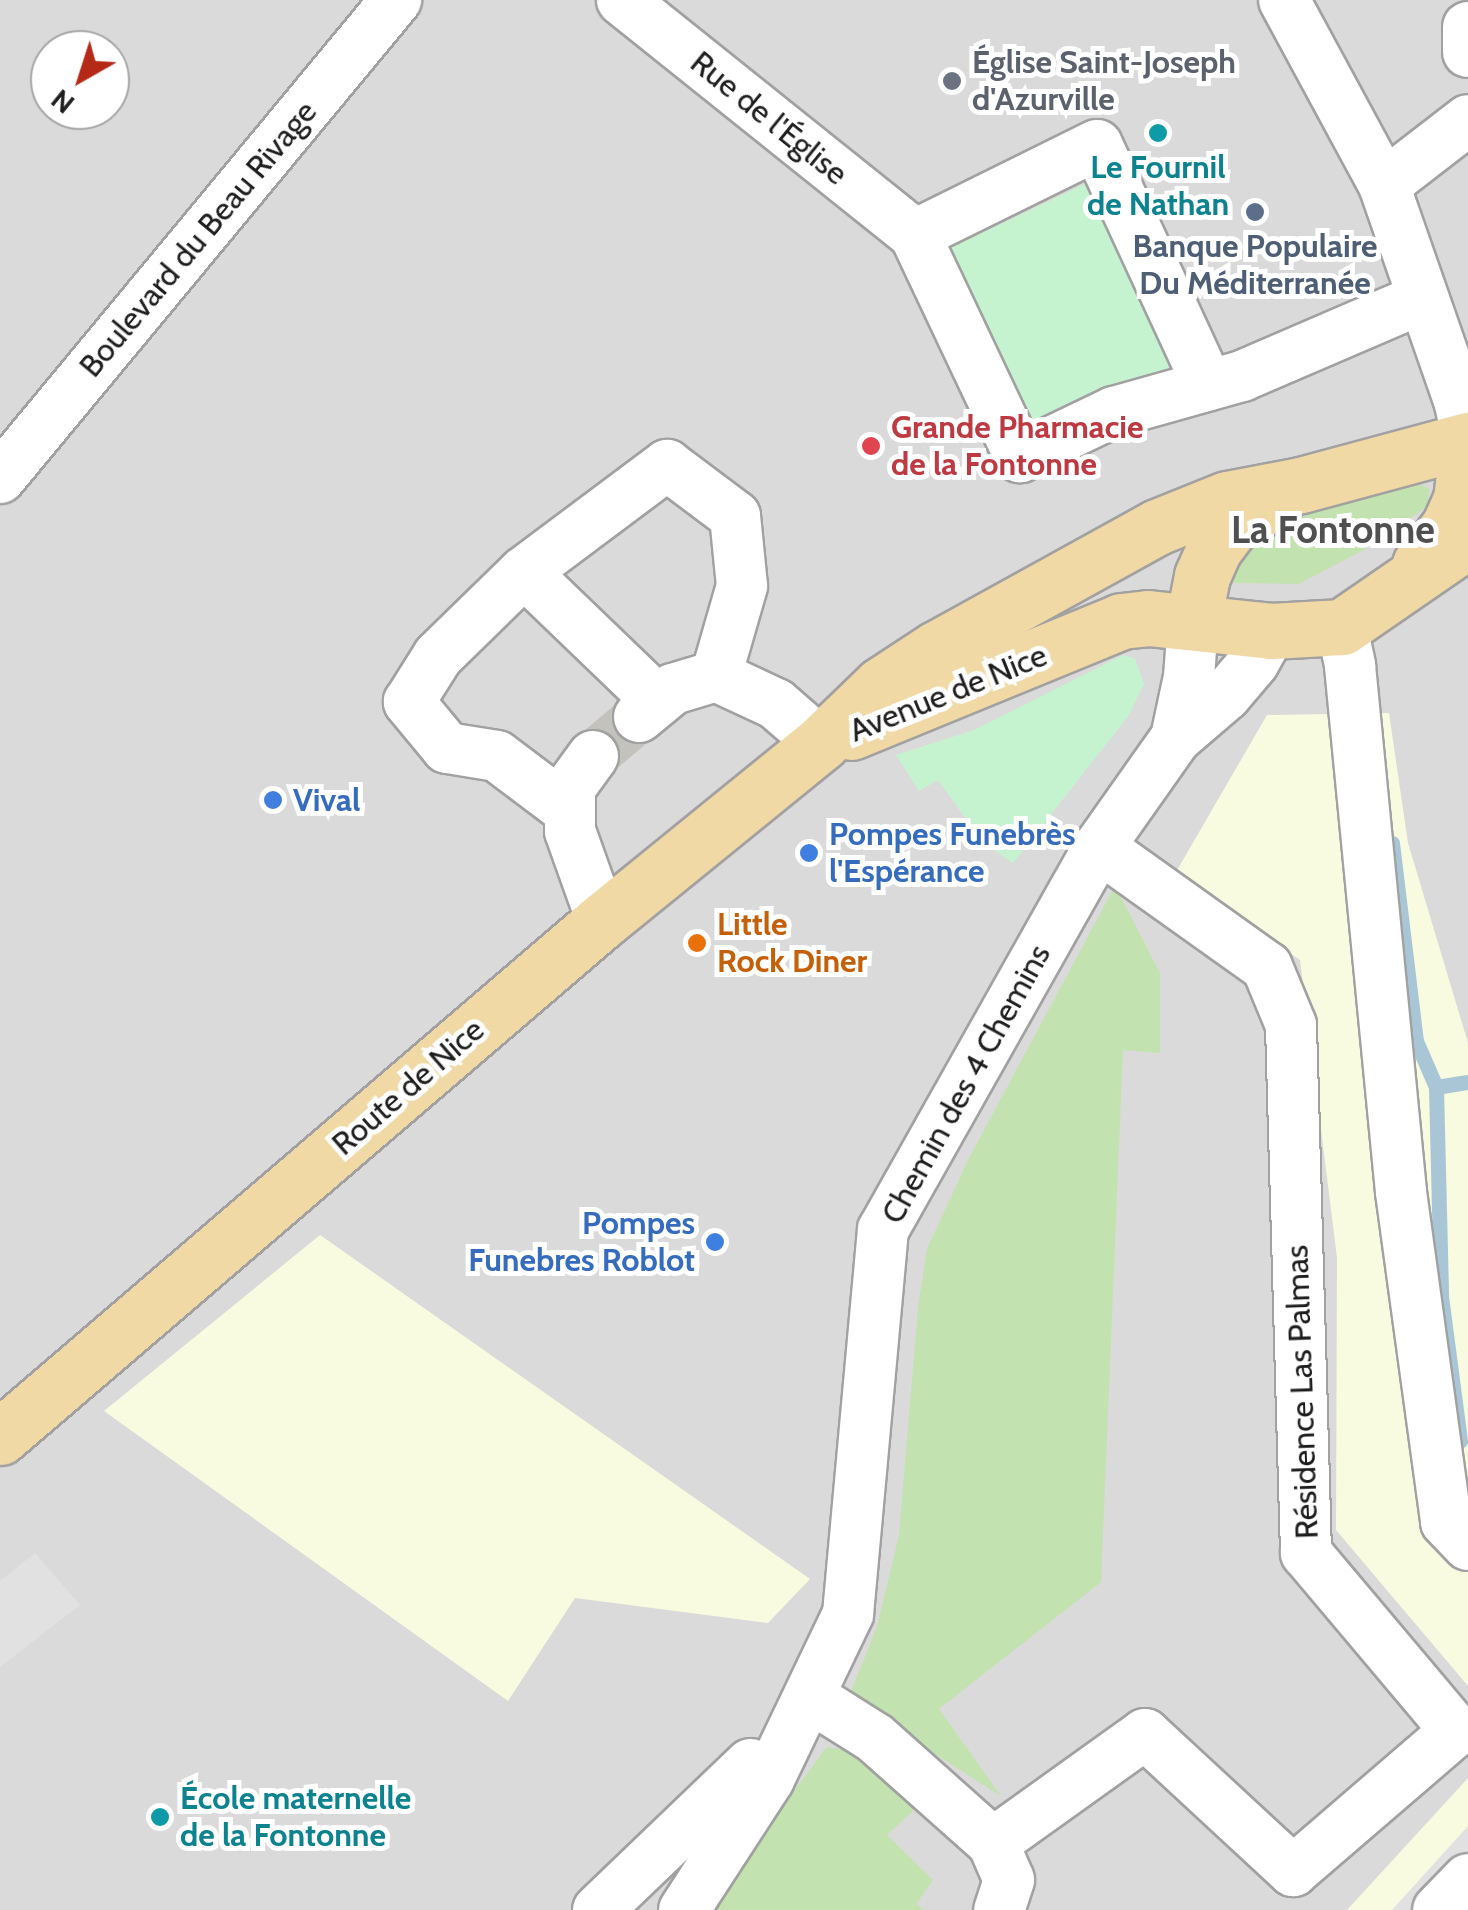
<!DOCTYPE html>
<html>
<head>
<meta charset="utf-8">
<style>
	body { margin:0 }
	#map { position:relative; width:1468px; height:1910px; overflow:hidden; background:#edebe4; font-family:Cabin,sans-serif }
	div>[style] { position:absolute }
	[style*='--x'] { left:calc(var(--x)*1px); top:calc(var(--y)*1px); width:calc(var(--w)*1px); rotate:calc(var(--a)*1deg) }
	.residential>* { inset:0; background:#dbdada }
	.education>* { inset:0; background:#f8fbdf }
	.grass>* { inset:0; background:#c2e2b0 }
	.park>* { inset:0; background:#c6f3cf }
	.parking>* { inset:0; background:#e1e1e1 }
	.stream>* { height:15px; margin:-7.5px; padding:0 7.5px; transform-origin:7.5px; border-radius:7.5px; background:#a9c6d6 }
	.minor-tunnel>* { height:50px; margin-top:-25px; transform-origin:0; background:repeating-linear-gradient(90deg,#c3c2bc 0 50px,transparent 0 75px) }
	.roads { filter:drop-shadow(2px 0 #a1a1a1) drop-shadow(-2px 0 #a1a1a1) drop-shadow(0 2px #a1a1a1) drop-shadow(0 -2px #a1a1a1) }
	.minor>* { height:50px; margin:-25px; padding:0 25px; transform-origin:25px; border-radius:25px; background:#fff }
	.major>* { height:55px; margin:-27.5px; padding:0 27.5px; transform-origin:27.5px; border-radius:27.5px; background:#f1d9a5 }
	.dots>* { width:28px; height:28px; translate:-50% -50%; box-sizing:border-box; border:5px solid #fff; border-radius:50% }
	span { translate:-50% -50%; white-space:nowrap; text-align:center; line-height:1.15; -webkit-text-stroke:10px #fff; paint-order:stroke }
	.worship-label { font-size:32px; color:#5b616d; font-weight:700 }
	.left { translate:0 -50%; text-align:left }
	.street-label { font-size:32px; color:#1d1d1d }
	.culture-label { font-size:32px; color:#0d838f; font-weight:700 }
	.service-label { font-size:32px; color:#4e5e75; font-weight:700 }
	.health-label { font-size:32px; color:#be3a42; font-weight:700 }
	.shop-label { font-size:32px; color:#366cbe; font-weight:700 }
	.right { translate:-100% -50%; text-align:right }
	.food-label { font-size:32px; color:#c56008; font-weight:700 }
	.quarter-label { font-size:38px; color:#505050; font-weight:700 }
	.north { position:absolute; left:30px; top:30px; width:100px; height:100px; box-sizing:border-box; background:#fff; border:2px solid #a5a5a5; border-radius:50%; rotate:219deg; font-size:28px; font-weight:700; line-height:40px; text-align:center; color:#1d1d1d }
	.north::after { content:''; display:block; margin:auto; width:35px; height:45px; background:#b42a17; clip-path:polygon(50% 0,100% 100%,50% 72%,0 100%) }
</style>
</head>
<body>
<div id="map">
	<div class="residential">
		<div style="clip-path:polygon(evenodd,0 0,1468px 0,1468px 1910px,0 1910px,0 0,50px 50px,110px 50px,110px 110px,50px 110px,50px 50px)"></div>
	</div>
	<div class="education">
		<div style="clip-path:polygon(1389px 713px,1408px 843px,1468px 1043px,1468px 1686px,1336px 1530px,1337px 1258px,1300px 960px,1176px 872px,1267px 715px)"></div>
		<div style="clip-path:polygon(320px 1235px,810px 1579px,768px 1623px,575px 1598px,508px 1701px,104px 1411px)"></div>
		<div style="clip-path:polygon(1468px 1778px,1468px 1910px,1347px 1910px)"></div>
	</div>
	<div class="grass">
		<div style="clip-path:polygon(1403px 475px,1429px 489px,1428px 506px,1365px 549px,1299px 584px,1234px 583px,1227px 564px,1239px 538px)"></div>
		<div style="clip-path:polygon(1115px 886px,1160px 973px,1160px 1053px,1123px 1050px,1101px 1582px,939px 1709px,1001px 1796px,848px 1699px,877px 1627px,899px 1535px,918px 1308px,927px 1249px,968px 1160px)"></div>
		<div style="clip-path:polygon(827px 1747px,849px 1751px,917px 1807px,887px 1835px,933px 1880px,916px 1904px,924px 1910px,705px 1910px)"></div>
	</div>
	<div class="park">
		<div style="clip-path:polygon(1091px 181px,1177px 364px,1030px 427px,948px 249px)"></div>
		<div style="clip-path:polygon(1123px 655px,1135px 659px,1144px 684px,1129px 715px,1013px 863px,983px 842px,938px 780px,919px 791px,896px 755px,974px 730px)"></div>
	</div>
	<div class="parking">
		<div style="clip-path:polygon(35px 1553px,80px 1605px,0 1667px,0 1581px)"></div>
		<div style="clip-path:polygon(1468px 1826px,1468px 1910px,1392px 1910px)"></div>
	</div>
	<div class="stream">
		<div style="--x:1392;--y:843;--w:199;--a:83.1"></div>
		<div style="--x:1416;--y:1041;--w:50;--a:66.5"></div>
		<div style="--x:1436;--y:1087;--w:32;--a:-9"></div>
		<div style="--x:1436;--y:1087;--w:209;--a:88.6"></div>
		<div style="--x:1441;--y:1296;--w:146;--a:82.5"></div>
	</div>
	<div class="minor-tunnel">
		<div style="--x:593;--y:756;--w:60;--a:-40.3"></div>
	</div>
	<div class="roads">
		<div class="minor">
			<div style="--x:622;--y:0;--w:376;--a:38.7"></div>
			<div style="--x:1284;--y:0;--w:210;--a:61.6"></div>
			<div style="--x:1384;--y:185;--w:228;--a:70.8"></div>
			<div style="--x:1459;--y:400;--w:39;--a:77"></div>
			<div style="--x:1468;--y:27;--w:25;--a:90"></div>
			<div style="--x:1384;--y:185;--w:106;--a:-37.7"></div>
			<div style="--x:1208;--y:385;--w:264;--a:-114.8"></div>
			<div style="--x:1097;--y:145;--w:203;--a:153.7"></div>
			<div style="--x:915;--y:235;--w:246;--a:64.7"></div>
			<div style="--x:1020;--y:457;--w:104;--a:-25.6"></div>
			<div style="--x:1114;--y:412;--w:133;--a:-15.7"></div>
			<div style="--x:1242;--y:376;--w:197;--a:-23.3"></div>
			<div style="--x:0;--y:478;--w:621;--a:-50.36"></div>
			<div style="--x:524;--y:572;--w:186;--a:43.9"></div>
			<div style="--x:1342;--y:627;--w:40;--a:78"></div>
			<div style="--x:1350;--y:666;--w:528;--a:84.46"></div>
			<div style="--x:1401;--y:1192;--w:333;--a:82.2"></div>
			<div style="--x:1446;--y:1522;--w:32;--a:46"></div>
			<div style="--x:639;--y:717;--w:44;--a:-39.5"></div>
			<div style="--x:673;--y:689;--w:45;--a:-16.8"></div>
			<div style="--x:716;--y:676;--w:66;--a:25"></div>
			<div style="--x:776;--y:704;--w:60;--a:40.9"></div>
			<div style="--x:1176;--y:738;--w:62;--a:-78"></div>
			<div style="--x:1189;--y:677;--w:55;--a:-85.8"></div>
			<div style="--x:593;--y:756;--w:39;--a:126"></div>
			<div style="--x:570;--y:788;--w:43;--a:90"></div>
			<div style="--x:570;--y:831;--w:96;--a:70.4"></div>
			<div style="--x:570;--y:811;--w:91;--a:-143"></div>
			<div style="--x:497;--y:756;--w:51;--a:-170.9"></div>
			<div style="--x:447;--y:748;--w:60;--a:-129.6"></div>
			<div style="--x:409;--y:702;--w:54;--a:-57.8"></div>
			<div style="--x:438;--y:656;--w:120;--a:-44.3"></div>
			<div style="--x:524;--y:572;--w:179;--a:-36.8"></div>
			<div style="--x:667;--y:465;--w:85;--a:36.9"></div>
			<div style="--x:735;--y:516;--w:70;--a:84.3"></div>
			<div style="--x:742;--y:586;--w:94;--a:106.1"></div>
			<div style="--x:810;--y:1697;--w:77;--a:32.2"></div>
			<div style="--x:875;--y:1738;--w:158;--a:41.7"></div>
			<div style="--x:993;--y:1843;--w:187;--a:-35.6"></div>
			<div style="--x:1145;--y:1734;--w:202;--a:42.8"></div>
			<div style="--x:1293;--y:1871;--w:215;--a:-40.7"></div>
			<div style="--x:1456;--y:1731;--w:233;--a:-130.1"></div>
			<div style="--x:1306;--y:1553;--w:528;--a:-91.63"></div>
			<div style="--x:1291;--y:1025;--w:63;--a:-112.5"></div>
			<div style="--x:1267;--y:967;--w:206;--a:-144.5"></div>
			<div style="--x:993;--y:1843;--w:40;--a:66.6"></div>
			<div style="--x:1009;--y:1880;--w:32;--a:108"></div>
			<div style="--x:598;--y:1910;--w:211;--a:-43.8"></div>
			<div style="--x:684;--y:1910;--w:156;--a:-57"></div>
			<div style="--x:769;--y:1779;--w:183;--a:-64.4"></div>
			<div style="--x:848;--y:1614;--w:386;--a:-84.8"></div>
			<div style="--x:883;--y:1230;--w:440;--a:-60.6"></div>
			<div style="--x:1099;--y:847;--w:133;--a:-54.8"></div>
			<div style="--x:1176;--y:738;--w:66;--a:-40.7"></div>
			<div style="--x:1226;--y:695;--w:43;--a:-49.7"></div>
			<div style="--x:1254;--y:662;--w:35;--a:-61"></div>
			<div style="--x:1438;--y:1910;--w:43;--a:-45.9"></div>
		</div>
		<div class="major">
			<div style="--x:1420;--y:564;--w:48;--a:-52.7"></div>
			<div style="--x:1449;--y:526;--w:30;--a:-66"></div>
			<div style="--x:1461;--y:499;--w:56;--a:-82.9"></div>
			<div style="--x:1193;--y:622;--w:47;--a:-78.9"></div>
			<div style="--x:1202;--y:576;--w:30;--a:-66"></div>
			<div style="--x:1214;--y:549;--w:30;--a:-53"></div>
			<div style="--x:1232;--y:525;--w:51;--a:-29.1"></div>
			<div style="--x:851;--y:732;--w:292;--a:-22.3"></div>
			<div style="--x:1121;--y:621;--w:27;--a:-6"></div>
			<div style="--x:1148;--y:618;--w:124;--a:6"></div>
			<div style="--x:1271;--y:631;--w:71;--a:-3.2"></div>
			<div style="--x:1342;--y:627;--w:153;--a:-34.6"></div>
			<div style="--x:0;--y:1437;--w:793;--a:-40.6"></div>
			<div style="--x:602;--y:921;--w:282;--a:-39.1"></div>
			<div style="--x:821;--y:743;--w:83;--a:-44"></div>
			<div style="--x:881;--y:685;--w:66;--a:-33.2"></div>
			<div style="--x:936;--y:649;--w:252;--a:-28.9"></div>
			<div style="--x:1157;--y:527;--w:75;--a:-21.8"></div>
			<div style="--x:1227;--y:499;--w:75;--a:-10.7"></div>
			<div style="--x:1301;--y:485;--w:173;--a:-15.1"></div>
		</div>
	</div>
	<div class="dots">
		<div style="left:952px;top:81px;background:#6b7280"></div>
		<div style="left:1158px;top:133px;background:#0f9aa8"></div>
		<div style="left:1255px;top:212px;background:#5c6f8a"></div>
		<div style="left:871px;top:446px;background:#e0444e"></div>
		<div style="left:273px;top:800px;background:#3f7fe0"></div>
		<div style="left:809px;top:853px;background:#3f7fe0"></div>
		<div style="left:697px;top:943px;background:#e8710a"></div>
		<div style="left:715px;top:1242px;background:#3f7fe0"></div>
		<div style="left:160px;top:1817px;background:#0f9aa8"></div>
	</div>
	<div class="worship-label">
		<span class="left" style="left:972px;top:81px">Église Saint-Joseph<br>d'Azurville</span>
	</div>
	<div class="street-label">
		<span style="left:769px;top:118px;rotate:39deg">Rue de l'Église</span>
		<span style="left:198px;top:239px;rotate:-50deg">Boulevard du Beau Rivage</span>
		<span style="left:948px;top:693px;rotate:-22deg">Avenue de Nice</span>
		<span style="left:966px;top:1084px;rotate:-61deg">Chemin des 4 Chemins</span>
		<span style="left:408px;top:1087px;rotate:-41deg">Route de Nice</span>
		<span style="left:1302px;top:1392px;rotate:-92deg">Résidence Las Palmas</span>
	</div>
	<div class="culture-label">
		<span style="left:1158px;top:186px">Le Fournil<br>de Nathan</span>
		<span class="left" style="left:180px;top:1817px">École maternelle<br>de la Fontonne</span>
	</div>
	<div class="service-label">
		<span style="left:1255px;top:265px">Banque Populaire<br>Du Méditerranée</span>
	</div>
	<div class="health-label">
		<span class="left" style="left:891px;top:446px">Grande Pharmacie<br>de la Fontonne</span>
	</div>
	<div class="shop-label">
		<span class="left" style="left:293px;top:800px">Vival</span>
		<span class="left" style="left:829px;top:853px">Pompes Funebrès<br>l'Espérance</span>
		<span class="right" style="left:695px;top:1242px">Pompes<br>Funebres Roblot</span>
	</div>
	<div class="food-label">
		<span class="left" style="left:717px;top:943px">Little<br>Rock Diner</span>
	</div>
	<div class="quarter-label">
		<span style="left:1333px;top:530px">La Fontonne</span>
	</div>
	<div class="north">N</div>
</div>
</body>
</html>
